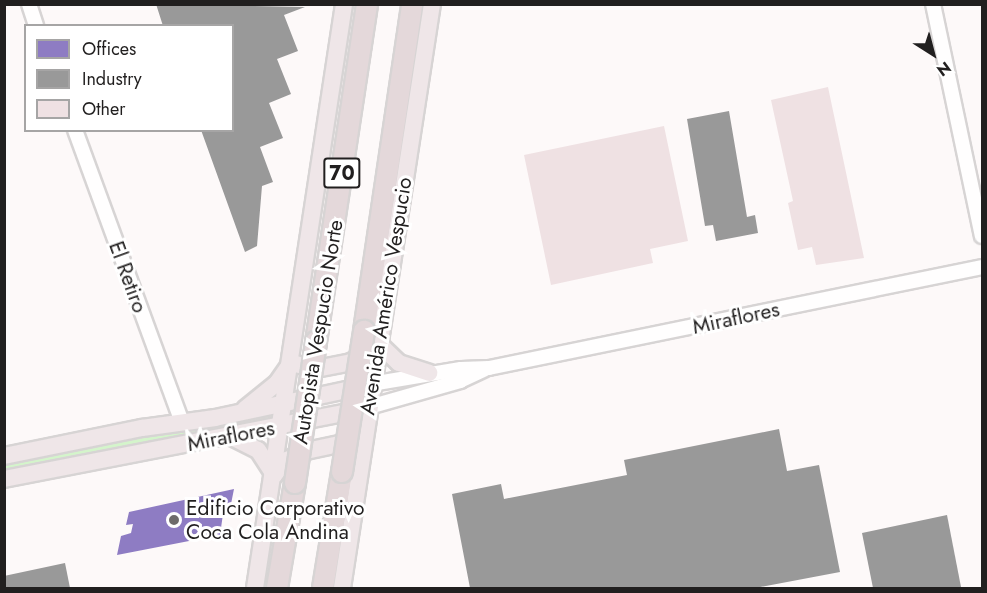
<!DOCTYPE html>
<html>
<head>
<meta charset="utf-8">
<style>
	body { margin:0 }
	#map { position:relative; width:987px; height:593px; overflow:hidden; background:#fdf9f9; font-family:Jost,sans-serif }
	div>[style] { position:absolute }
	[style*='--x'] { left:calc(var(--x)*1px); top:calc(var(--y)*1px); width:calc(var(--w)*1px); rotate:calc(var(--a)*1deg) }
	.green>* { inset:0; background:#d4f4cb }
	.offices>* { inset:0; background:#8e7cc3 }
	.industry>* { inset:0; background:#999 }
	.building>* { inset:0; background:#efe1e3 }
	.roads { filter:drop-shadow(2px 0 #d7d4d4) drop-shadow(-2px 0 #d7d4d4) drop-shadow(0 2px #d7d4d4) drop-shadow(0 -2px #d7d4d4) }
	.minor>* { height:14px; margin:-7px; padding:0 7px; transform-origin:7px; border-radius:7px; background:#fffefe }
	.major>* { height:16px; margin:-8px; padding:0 8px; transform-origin:8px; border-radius:8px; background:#efe6e8 }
	.highway>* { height:20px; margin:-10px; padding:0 10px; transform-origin:10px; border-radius:10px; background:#e4d8da }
	.bridges { filter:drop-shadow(2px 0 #d6d4d4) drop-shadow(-2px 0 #d6d4d4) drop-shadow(0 2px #d6d4d4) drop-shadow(0 -2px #d6d4d4) }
	.highway-bridge>* { height:20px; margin:-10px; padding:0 10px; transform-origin:10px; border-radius:10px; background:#e4d8da }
	.dots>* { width:16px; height:16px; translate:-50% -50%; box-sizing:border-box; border:3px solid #fff; border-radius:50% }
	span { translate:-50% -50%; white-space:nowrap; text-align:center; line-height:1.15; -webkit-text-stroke:6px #fff; paint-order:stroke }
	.shield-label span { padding:2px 4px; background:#fff; border:2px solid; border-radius:4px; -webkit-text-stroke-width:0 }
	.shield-label { font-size:20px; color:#211f1f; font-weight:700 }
	.street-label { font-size:21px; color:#211f1f }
	.poi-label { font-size:21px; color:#211f1f }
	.left { translate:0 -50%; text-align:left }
	.frame { position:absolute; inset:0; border:6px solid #211f1f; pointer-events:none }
	.legend { position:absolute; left:24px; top:24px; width:210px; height:108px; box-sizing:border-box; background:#fff; border:2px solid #a6a5a5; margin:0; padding:8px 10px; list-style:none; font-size:18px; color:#211f1f }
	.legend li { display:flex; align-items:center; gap:12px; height:30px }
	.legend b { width:30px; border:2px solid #a6a5a5 }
	.north { position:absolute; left:903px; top:24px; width:60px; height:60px; -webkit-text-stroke:4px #fff; paint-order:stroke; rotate:144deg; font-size:16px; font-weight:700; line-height:24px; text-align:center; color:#211f1f }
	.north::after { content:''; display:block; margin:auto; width:21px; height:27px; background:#211f1f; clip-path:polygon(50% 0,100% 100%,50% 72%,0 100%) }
</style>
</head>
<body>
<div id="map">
	<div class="green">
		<div style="clip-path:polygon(275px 409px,274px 423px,5px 478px,5px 464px)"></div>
	</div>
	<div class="offices">
		<div style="clip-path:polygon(234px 489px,231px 504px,219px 507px,218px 516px,223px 514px,220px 535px,117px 555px,121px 536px,131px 533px,133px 524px,126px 525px,129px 512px)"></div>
	</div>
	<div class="industry">
		<div style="clip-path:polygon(156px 4px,305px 7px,284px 15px,298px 51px,277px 59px,291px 94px,269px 103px,283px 138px,260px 147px,273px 182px,262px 186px,257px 246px,245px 252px,201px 130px,232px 130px,232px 26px,163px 26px)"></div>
		<div style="clip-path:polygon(729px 111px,747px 217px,755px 215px,758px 233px,716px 241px,713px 225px,705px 226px,687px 119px)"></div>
		<div style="clip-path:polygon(779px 429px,787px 471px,819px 465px,840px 572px,755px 588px,470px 588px,452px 494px,501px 484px,504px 499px,627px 475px,624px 460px)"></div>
		<div style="clip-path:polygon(947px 515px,961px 587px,873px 588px,862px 533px)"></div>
		<div style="clip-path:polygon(65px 563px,70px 588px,4px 588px,4px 576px)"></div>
	</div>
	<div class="building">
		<div style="clip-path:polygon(828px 87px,864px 258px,816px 265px,812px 247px,798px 250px,788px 203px,793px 201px,771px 100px)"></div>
		<div style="clip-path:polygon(664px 126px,688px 241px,650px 249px,653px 263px,551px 285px,524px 155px)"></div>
	</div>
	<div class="roads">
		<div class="minor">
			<div style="--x:29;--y:4;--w:23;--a:72"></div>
			<div style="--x:933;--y:4;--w:237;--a:78.1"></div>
			<div style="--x:75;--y:130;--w:311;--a:69.9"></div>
			<div style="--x:371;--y:384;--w:91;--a:-9.5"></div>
			<div style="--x:461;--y:369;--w:28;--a:-2"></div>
			<div style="--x:489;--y:368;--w:503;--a:-11.58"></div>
			<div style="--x:369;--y:407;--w:95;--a:-15.9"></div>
			<div style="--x:460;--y:381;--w:26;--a:-25"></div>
		</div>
		<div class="major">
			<div style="--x:245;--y:409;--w:41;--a:-39.1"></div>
			<div style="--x:277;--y:383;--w:24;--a:-55"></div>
			<div style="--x:291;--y:363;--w:26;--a:13"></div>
			<div style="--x:316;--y:369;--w:36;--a:-11"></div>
			<div style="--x:351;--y:362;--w:16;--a:-27"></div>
			<div style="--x:365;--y:355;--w:18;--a:-47"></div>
			<div style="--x:377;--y:342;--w:30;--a:44"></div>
			<div style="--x:399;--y:363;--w:32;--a:18"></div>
			<div style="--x:232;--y:437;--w:29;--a:27"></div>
			<div style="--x:258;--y:450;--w:30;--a:57"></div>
			<div style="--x:274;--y:475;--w:20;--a:-49"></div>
			<div style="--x:287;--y:460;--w:21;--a:-25"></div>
			<div style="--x:306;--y:451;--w:35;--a:-12"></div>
			<div style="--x:340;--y:444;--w:17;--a:13"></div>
			<div style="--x:4;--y:456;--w:141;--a:-11.5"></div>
			<div style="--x:142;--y:428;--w:74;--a:-7.8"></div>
			<div style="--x:215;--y:418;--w:153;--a:-12"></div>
			<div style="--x:4;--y:479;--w:366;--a:-11"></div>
			<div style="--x:255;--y:588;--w:591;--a:-81.33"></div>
			<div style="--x:342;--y:588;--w:591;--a:-81.24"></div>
		</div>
		<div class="highway">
			<div style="--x:364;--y:331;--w:331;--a:-81.6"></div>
			<div style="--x:316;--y:342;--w:342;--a:-81.4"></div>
			<div style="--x:277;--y:588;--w:107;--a:-80.3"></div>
			<div style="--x:323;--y:588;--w:118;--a:-80.7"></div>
		</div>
	</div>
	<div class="bridges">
		<div class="highway-bridge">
			<div style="--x:342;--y:472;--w:143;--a:-81.1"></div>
			<div style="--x:295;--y:483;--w:143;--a:-81.5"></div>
		</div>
	</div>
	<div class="dots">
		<div style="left:174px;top:520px;background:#6e6b6b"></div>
	</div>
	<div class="shield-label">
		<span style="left:342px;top:173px">70</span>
	</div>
	<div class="street-label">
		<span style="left:128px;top:277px;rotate:70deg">El Retiro</span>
		<span style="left:386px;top:296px;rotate:-81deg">Avenida Américo Vespucio</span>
		<span style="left:736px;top:318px;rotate:-12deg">Miraflores</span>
		<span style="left:318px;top:332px;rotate:-81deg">Autopista Vespucio Norte</span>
		<span style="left:231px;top:436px;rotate:-11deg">Miraflores</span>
	</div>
	<div class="poi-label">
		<span class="left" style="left:186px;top:520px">Edificio Corporativo<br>Coca Cola Andina</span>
	</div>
	<div class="frame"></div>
	<ul class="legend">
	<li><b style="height:16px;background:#8e7cc3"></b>Offices</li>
	<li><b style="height:16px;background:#999"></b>Industry</li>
	<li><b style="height:16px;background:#efe1e3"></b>Other</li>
	</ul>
	<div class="north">N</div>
</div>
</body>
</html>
